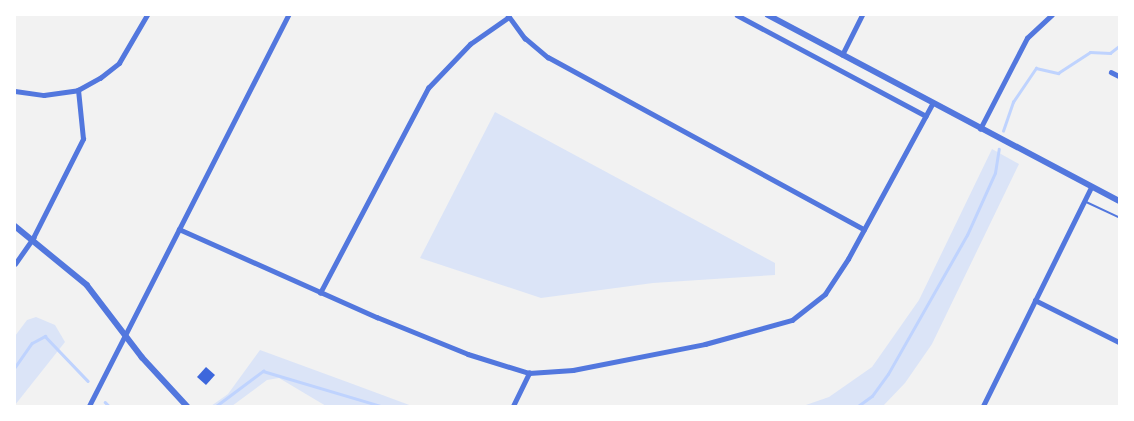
<!DOCTYPE html>
<html>
<head>
<meta charset="utf-8">
<style>
	body { margin:0 }
	#map { position:relative; width:1134px; height:421px; overflow:hidden; background:#f2f2f2; font-family:"Titillium Web",sans-serif }
	div>[style] { position:absolute }
	[style*='--x'] { left:calc(var(--x)*1px); top:calc(var(--y)*1px); width:calc(var(--w)*1px); rotate:calc(var(--a)*1deg) }
	.green>* { inset:0; background:#dbe4f7 }
	.stream>* { height:2.5px; margin:-1.25px; padding:0 1.25px; transform-origin:1.25px; border-radius:1.25px; background:#bfd3fe }
	.building>* { inset:0; background:#3d67dc }
	.service>* { height:2px; margin:-1px; padding:0 1px; transform-origin:1px; border-radius:1px; background:#5277de }
	.minor>* { height:4.5px; margin:-2.25px; padding:0 2.25px; transform-origin:2.25px; border-radius:2.25px; background:#5277de }
	.tertiary>* { height:5.5px; margin:-2.75px; padding:0 2.75px; transform-origin:2.75px; border-radius:2.75px; background:#5277de }
	span { translate:-50% -50%; white-space:nowrap; text-align:center; line-height:1.15; -webkit-text-stroke:4px #fff; paint-order:stroke }
	.frame { position:absolute; inset:0; border:16px solid #fff; pointer-events:none }
</style>
</head>
<body>
<div id="map">
	<div class="green">
		<div style="clip-path:polygon(495px 112px,775px 263px,775px 275px,653px 283px,541px 298px,420px 258px)"></div>
		<div style="clip-path:polygon(992px 149px,1019px 164px,932px 344px,905px 383px,883px 406px,803px 406px,829px 397px,872px 367px,919px 300px)"></div>
		<div style="clip-path:polygon(36px 317px,55px 325px,65px 342px,15px 405px,15px 336px,27px 320px)"></div>
		<div style="clip-path:polygon(260px 350px,350px 383px,412px 406px,326px 406px,279px 378px,267px 380px,232px 406px,211px 406px,228px 394px)"></div>
	</div>
	<div class="stream">
		<div style="--x:1003;--y:131;--w:31;--a:-71"></div>
		<div style="--x:1013;--y:102;--w:41;--a:-55.9"></div>
		<div style="--x:1036;--y:68;--w:23;--a:13"></div>
		<div style="--x:1058;--y:73;--w:38;--a:-33"></div>
		<div style="--x:1090;--y:52;--w:20;--a:3"></div>
		<div style="--x:1110;--y:53;--w:11;--a:-38"></div>
		<div style="--x:15;--y:367;--w:29;--a:-55"></div>
		<div style="--x:32;--y:343;--w:15;--a:-28"></div>
		<div style="--x:45;--y:336;--w:62;--a:46.3"></div>
		<div style="--x:105;--y:402;--w:6;--a:45"></div>
		<div style="--x:216;--y:406;--w:59;--a:-36.7"></div>
		<div style="--x:263;--y:371;--w:123;--a:16.5"></div>
		<div style="--x:858;--y:406;--w:17;--a:-36"></div>
		<div style="--x:872;--y:396;--w:27;--a:-54"></div>
		<div style="--x:888;--y:374;--w:160;--a:-60.4"></div>
		<div style="--x:967;--y:235;--w:68;--a:-65.7"></div>
		<div style="--x:995;--y:173;--w:24;--a:-81"></div>
	</div>
	<div class="building">
		<div style="clip-path:polygon(206px 367px,215px 375px,206px 385px,197px 377px)"></div>
	</div>
	<div class="service">
		<div style="--x:1084;--y:201;--w:38;--a:25"></div>
	</div>
	<div class="minor">
		<div style="--x:508;--y:15;--w:29;--a:54"></div>
		<div style="--x:525;--y:38;--w:30;--a:40"></div>
		<div style="--x:548;--y:57;--w:360;--a:28.6"></div>
		<div style="--x:737;--y:15;--w:214;--a:28.1"></div>
		<div style="--x:842;--y:55;--w:45;--a:-63.4"></div>
		<div style="--x:1111;--y:72;--w:9;--a:27"></div>
		<div style="--x:15;--y:91;--w:29;--a:8"></div>
		<div style="--x:44;--y:95;--w:34;--a:-8"></div>
		<div style="--x:78;--y:90;--w:25;--a:-29"></div>
		<div style="--x:100;--y:78;--w:24;--a:-38"></div>
		<div style="--x:119;--y:63;--w:56;--a:-59.7"></div>
		<div style="--x:980;--y:129;--w:102;--a:-62.7"></div>
		<div style="--x:1027;--y:38;--w:34;--a:-43"></div>
		<div style="--x:179;--y:229;--w:217;--a:24"></div>
		<div style="--x:377;--y:317;--w:98;--a:22.1"></div>
		<div style="--x:468;--y:354;--w:64;--a:17.3"></div>
		<div style="--x:15;--y:264;--w:32;--a:-55"></div>
		<div style="--x:33;--y:238;--w:111;--a:-63.2"></div>
		<div style="--x:83;--y:139;--w:49;--a:-95.8"></div>
		<div style="--x:320;--y:293;--w:232;--a:-62.2"></div>
		<div style="--x:428;--y:88;--w:61;--a:-46.3"></div>
		<div style="--x:470;--y:44;--w:47;--a:-34.7"></div>
		<div style="--x:1035;--y:300;--w:94;--a:26.6"></div>
		<div style="--x:89;--y:406;--w:439;--a:-63"></div>
		<div style="--x:513;--y:406;--w:37;--a:-64"></div>
		<div style="--x:529;--y:373;--w:44;--a:-3.9"></div>
		<div style="--x:573;--y:370;--w:135;--a:-11.1"></div>
		<div style="--x:705;--y:344;--w:90;--a:-15.4"></div>
		<div style="--x:792;--y:320;--w:42;--a:-38.2"></div>
		<div style="--x:825;--y:294;--w:42;--a:-56.7"></div>
		<div style="--x:848;--y:259;--w:176;--a:-61.5"></div>
		<div style="--x:983;--y:406;--w:244;--a:-63.7"></div>
	</div>
	<div class="tertiary">
		<div style="--x:768;--y:15;--w:397;--a:27.9"></div>
		<div style="--x:15;--y:226;--w:93;--a:39.3"></div>
		<div style="--x:87;--y:285;--w:91;--a:52.6"></div>
		<div style="--x:142;--y:357;--w:67;--a:47.4"></div>
	</div>
	<div class="frame"></div>
</div>
</body>
</html>
